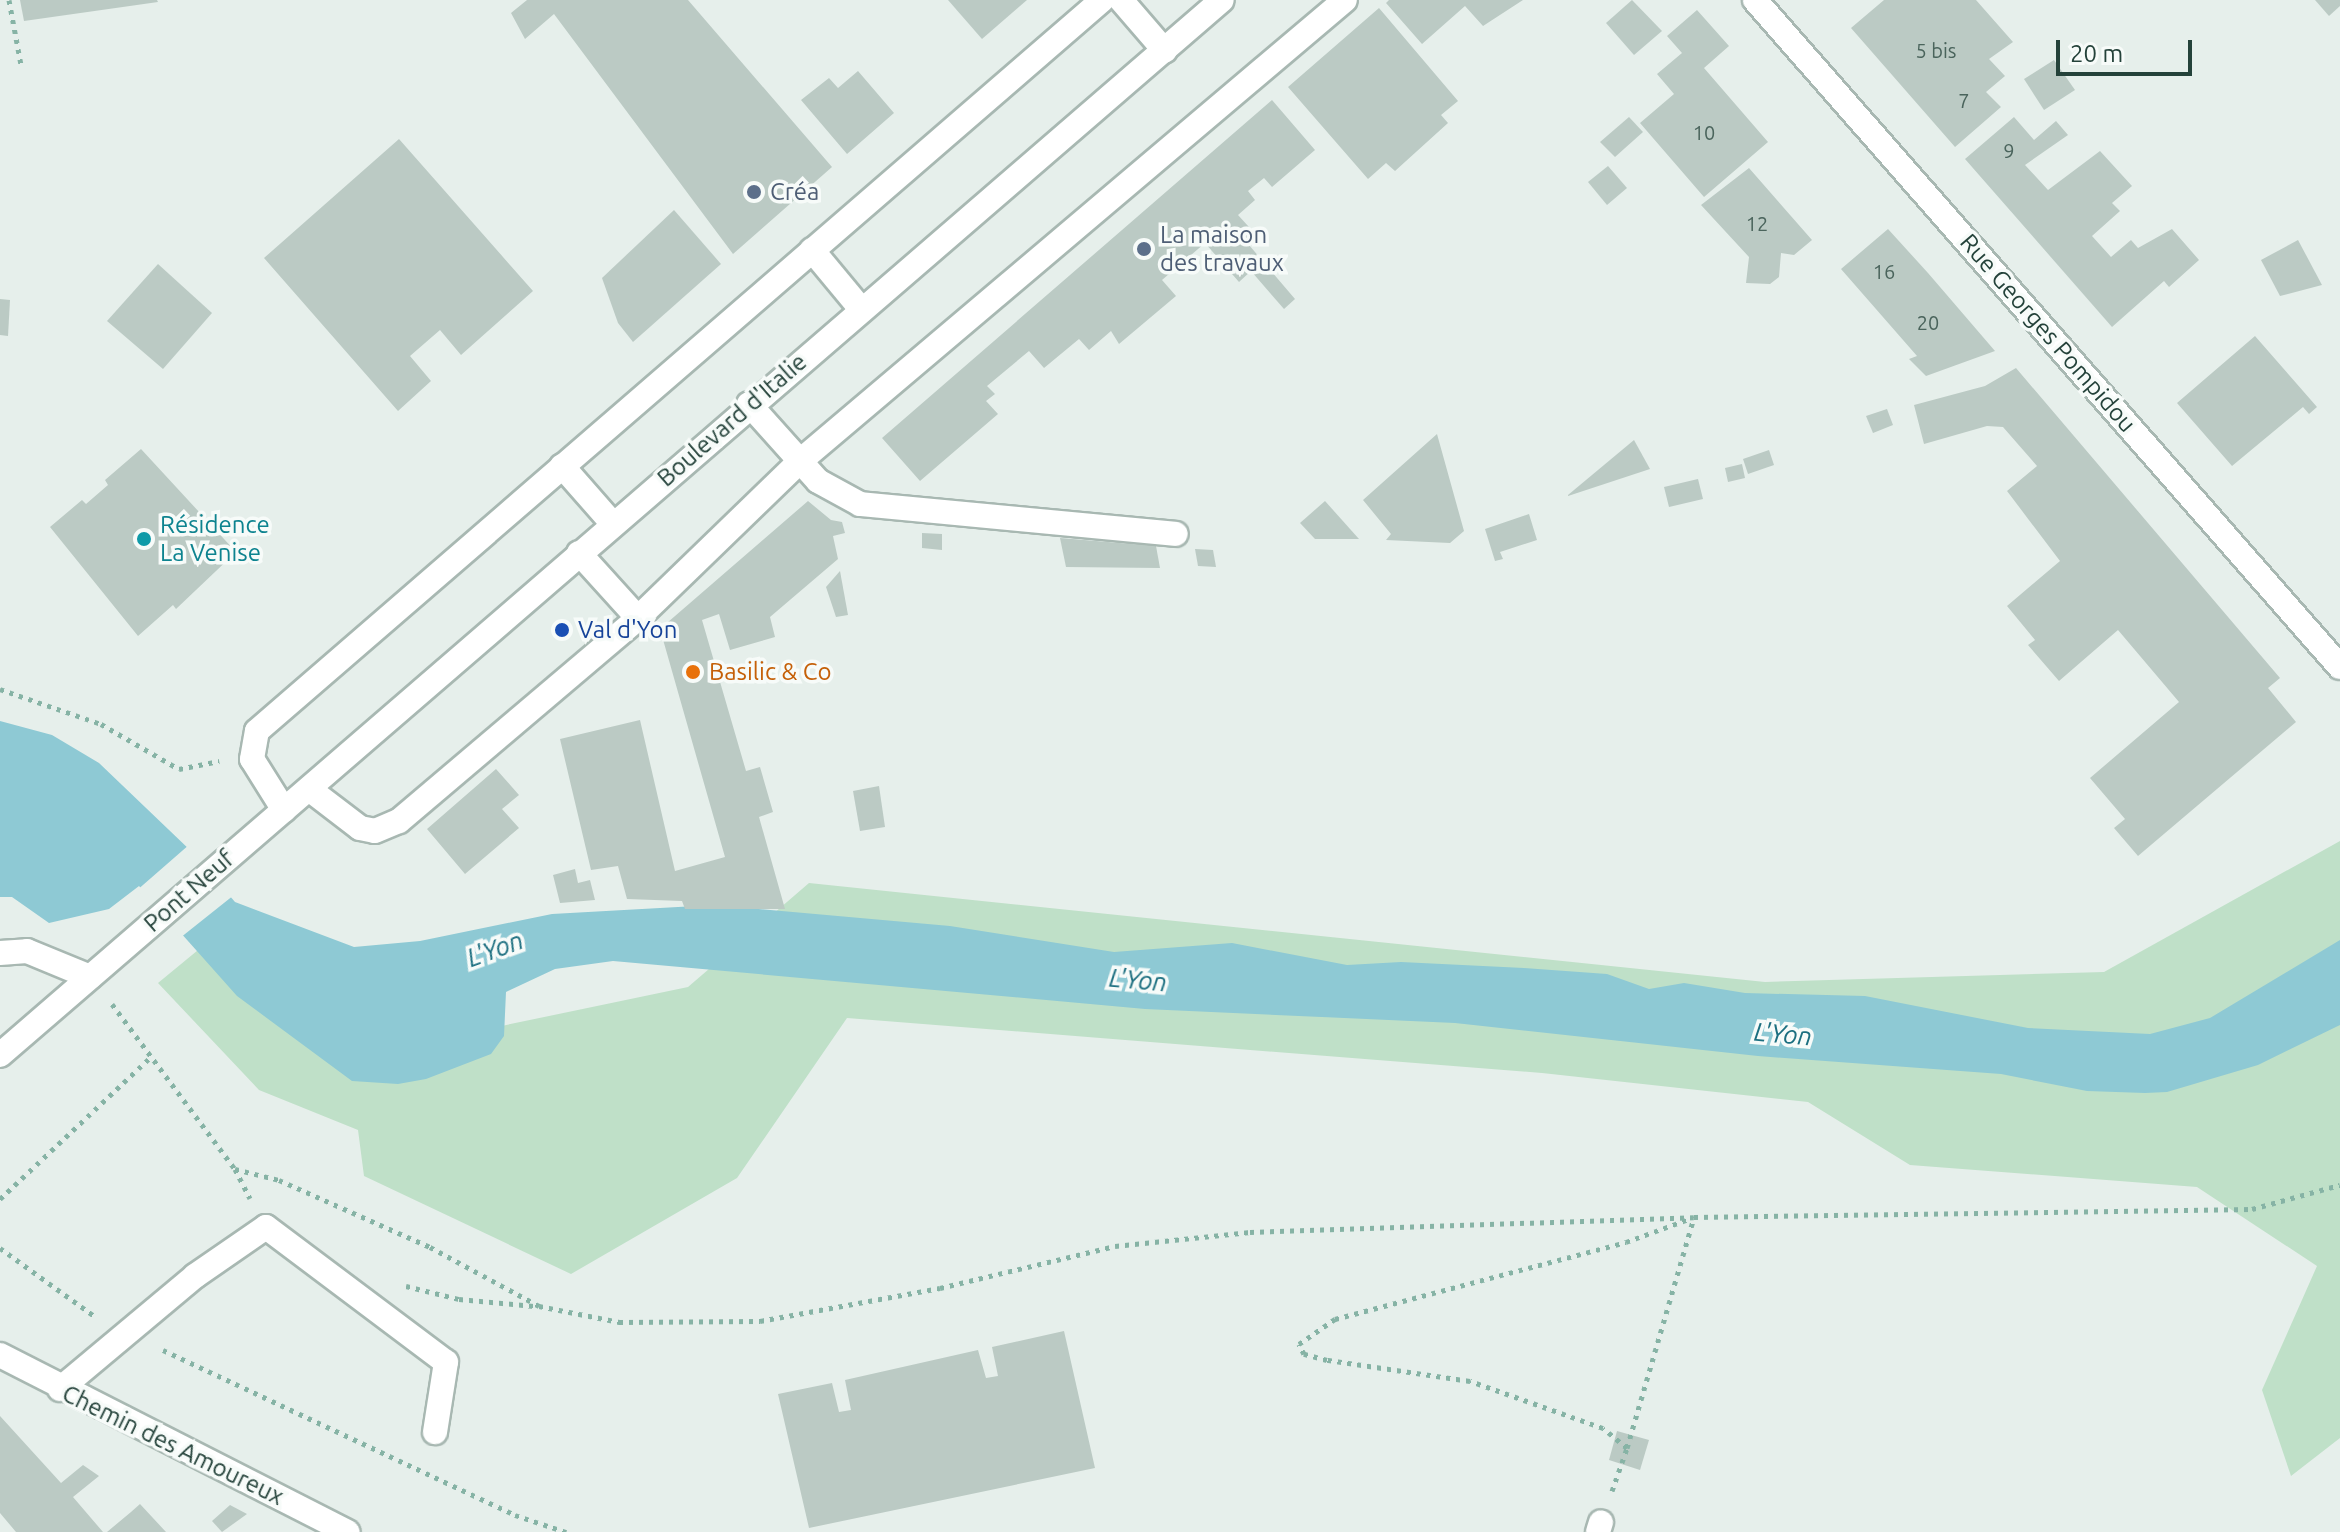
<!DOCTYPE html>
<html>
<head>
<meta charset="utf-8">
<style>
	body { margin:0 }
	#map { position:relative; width:2340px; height:1532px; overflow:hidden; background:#e6efeb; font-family:Ubuntu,sans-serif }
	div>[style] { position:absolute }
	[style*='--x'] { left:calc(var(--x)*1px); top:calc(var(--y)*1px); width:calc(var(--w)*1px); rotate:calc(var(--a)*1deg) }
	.green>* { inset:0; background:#bfe0c8 }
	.water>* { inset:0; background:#8ec9d4 }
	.pier>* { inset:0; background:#e6efeb }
	.building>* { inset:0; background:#bbcac4 }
	.path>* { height:5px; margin-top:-2.5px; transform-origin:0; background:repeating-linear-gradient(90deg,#86b3a5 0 4px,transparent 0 10px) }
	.roads { filter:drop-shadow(2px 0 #a8b8b2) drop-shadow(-2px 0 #a8b8b2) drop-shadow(0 2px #a8b8b2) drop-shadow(0 -2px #a8b8b2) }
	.lane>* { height:24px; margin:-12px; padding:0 12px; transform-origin:12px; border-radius:12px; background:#fff }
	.street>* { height:24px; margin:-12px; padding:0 12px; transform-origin:12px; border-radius:12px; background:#fff }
	.secondary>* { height:24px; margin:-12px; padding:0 12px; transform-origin:12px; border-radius:12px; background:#fff }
	.dots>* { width:22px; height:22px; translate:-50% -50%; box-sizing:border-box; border:4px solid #f7fbf9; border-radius:50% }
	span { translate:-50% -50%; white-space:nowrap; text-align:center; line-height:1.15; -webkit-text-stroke:7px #f7fbf9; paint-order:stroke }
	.number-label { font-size:20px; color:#4a645c }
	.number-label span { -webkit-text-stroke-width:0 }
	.service-label { font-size:24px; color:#4e5e75 }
	.left { translate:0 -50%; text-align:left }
	.street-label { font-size:24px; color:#24423a }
	.culture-label { font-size:24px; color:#0d838f }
	.transit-label { font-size:24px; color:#164399 }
	.food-label { font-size:24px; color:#c56008 }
	.water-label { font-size:26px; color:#1c6f80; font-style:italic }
	.scale { position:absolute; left:2056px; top:40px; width:136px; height:36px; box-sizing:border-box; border:4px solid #24423a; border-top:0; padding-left:10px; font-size:24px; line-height:28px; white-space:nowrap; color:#24423a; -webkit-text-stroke:6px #f7fbf9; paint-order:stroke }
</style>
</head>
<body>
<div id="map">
	<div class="green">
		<div style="clip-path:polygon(2340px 841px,2340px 1438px,2291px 1476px,2262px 1390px,2317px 1266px,2197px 1187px,1910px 1165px,1808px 1102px,1542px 1073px,847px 1018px,737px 1178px,571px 1274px,364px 1176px,358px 1130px,259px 1090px,158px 983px,209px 941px,434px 1040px,688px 987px,809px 883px,1765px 982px,2104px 972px)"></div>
	</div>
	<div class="water">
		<div style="clip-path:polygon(0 721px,52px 735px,99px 763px,192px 852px,235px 902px,354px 947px,420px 941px,552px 914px,714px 905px,950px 926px,1114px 952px,1232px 943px,1347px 965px,1401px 962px,1524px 968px,1607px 974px,1649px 989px,1684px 983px,1745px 993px,1865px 996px,2028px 1028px,2150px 1034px,2210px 1018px,2340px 940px,2340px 1025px,2258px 1065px,2167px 1092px,2145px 1093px,2087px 1091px,2001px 1074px,1758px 1056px,1455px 1023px,1145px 1009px,613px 961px,555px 969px,506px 992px,504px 1036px,491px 1054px,426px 1079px,398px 1084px,352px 1081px,237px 996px,139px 886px,109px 909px,49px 923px,12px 897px,0 897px)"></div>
	</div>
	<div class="pier">
		<div style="clip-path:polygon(190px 844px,234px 895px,180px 938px,138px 891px,112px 912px)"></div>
	</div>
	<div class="building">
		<div style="clip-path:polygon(20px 0,157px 0,158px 2px,24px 21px)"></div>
		<div style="clip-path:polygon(527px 0,688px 0,832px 167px,733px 254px,554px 14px,525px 39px,511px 13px)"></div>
		<div style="clip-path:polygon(948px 0,1027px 0,982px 39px)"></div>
		<div style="clip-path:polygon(1389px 0,1523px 0,1483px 26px,1465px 6px,1422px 44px,1386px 3px)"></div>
		<div style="clip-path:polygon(1632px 0,1662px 31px,1634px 55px,1606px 23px)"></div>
		<div style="clip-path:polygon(1884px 0,1976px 0,2013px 42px,1989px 59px,2005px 76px,1986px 92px,2001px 107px,1955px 147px,1851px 28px)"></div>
		<div style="clip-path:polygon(2315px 0,2340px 0,2340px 6px,2329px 16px)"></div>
		<div style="clip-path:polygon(1379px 8px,1458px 101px,1441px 115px,1448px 123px,1395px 171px,1386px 163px,1368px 179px,1288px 87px)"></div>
		<div style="clip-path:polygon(1697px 10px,1729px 46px,1704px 68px,1768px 142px,1704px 197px,1640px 123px,1674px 94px,1657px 74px,1682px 53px,1667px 36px)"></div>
		<div style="clip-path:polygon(2054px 60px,2075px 90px,2044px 110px,2024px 79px)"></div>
		<div style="clip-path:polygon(858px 71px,894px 113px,847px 154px,801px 100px,829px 78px,838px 88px)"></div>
		<div style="clip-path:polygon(1272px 100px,1315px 150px,1272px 187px,1264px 178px,1248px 191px,1255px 200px,1238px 215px,1259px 238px,1249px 245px,1295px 299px,1284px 309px,1251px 271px,1239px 282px,1205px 243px,1162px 280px,1176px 296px,1119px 344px,1111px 331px,1089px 350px,1079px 339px,1044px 368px,1029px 351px,987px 386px,995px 394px,986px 401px,998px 414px,920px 481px,882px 438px)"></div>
		<div style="clip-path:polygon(1629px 117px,1643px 132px,1615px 157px,1600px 142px)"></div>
		<div style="clip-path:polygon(2014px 117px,2034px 140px,2056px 121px,2068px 135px,2025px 165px,2048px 190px,2100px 151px,2132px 186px,2112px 203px,2120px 211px,2092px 236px,2111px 257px,2131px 240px,2138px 248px,2172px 229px,2199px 260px,2169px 287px,2164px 281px,2112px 327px,1965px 159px)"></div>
		<div style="clip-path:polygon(399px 139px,533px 291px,461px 355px,440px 330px,410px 356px,431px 381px,398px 411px,264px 258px)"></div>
		<div style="clip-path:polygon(1608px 166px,1627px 188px,1607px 205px,1588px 182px)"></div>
		<div style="clip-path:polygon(1749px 168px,1812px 240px,1794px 255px,1781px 253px,1779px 277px,1770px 284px,1746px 283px,1749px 257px,1701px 205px)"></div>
		<div style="clip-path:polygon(674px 210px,721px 264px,633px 342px,618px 323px,602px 278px)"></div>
		<div style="clip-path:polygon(1888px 229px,1928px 273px,1995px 351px,1926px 376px,1909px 359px,1917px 356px,1841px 269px)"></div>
		<div style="clip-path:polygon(2298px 240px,2322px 285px,2280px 296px,2261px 260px)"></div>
		<div style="clip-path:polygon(158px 264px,212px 313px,163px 369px,107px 321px)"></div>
		<div style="clip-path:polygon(0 299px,10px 300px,8px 336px,0 335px)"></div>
		<div style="clip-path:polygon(2255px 336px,2317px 407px,2309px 414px,2303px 407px,2232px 466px,2177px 403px)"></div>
		<div style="clip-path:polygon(2016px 368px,2280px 678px,2268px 688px,2296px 722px,2138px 856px,2114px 828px,2125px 819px,2090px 778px,2179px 702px,2118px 630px,2059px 681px,2028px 645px,2035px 640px,2007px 606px,2060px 561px,2007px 491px,2037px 466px,2003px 427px,1987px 426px,1924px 444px,1914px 405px,1985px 386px)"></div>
		<div style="clip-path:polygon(1887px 409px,1893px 425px,1873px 433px,1866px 416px)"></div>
		<div style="clip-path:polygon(1437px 434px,1464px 531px,1450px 543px,1386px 540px,1391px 534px,1363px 500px)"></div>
		<div style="clip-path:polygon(1634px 440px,1650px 469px,1568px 496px,1568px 495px)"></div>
		<div style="clip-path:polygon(141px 449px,236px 552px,176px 609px,173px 605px,138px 636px,50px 527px,82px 500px,86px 504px,108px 485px,105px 480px)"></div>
		<div style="clip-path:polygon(1769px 450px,1774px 465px,1748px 474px,1743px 459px)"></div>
		<div style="clip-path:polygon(1742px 464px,1745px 478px,1728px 482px,1725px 468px)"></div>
		<div style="clip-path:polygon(1698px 479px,1703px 499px,1669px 507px,1664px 487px)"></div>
		<div style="clip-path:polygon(808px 501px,831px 520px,842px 522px,845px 533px,833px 536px,838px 559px,770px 617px,775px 637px,730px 650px,719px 614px,702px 620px,746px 771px,760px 767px,773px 812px,759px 817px,785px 909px,685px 909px,682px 901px,627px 899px,618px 866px,591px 870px,560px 739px,640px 720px,675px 871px,725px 857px,660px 629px)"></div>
		<div style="clip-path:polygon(1325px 501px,1359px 539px,1315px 539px,1300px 523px)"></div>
		<div style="clip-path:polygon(1529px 514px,1537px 540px,1500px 552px,1503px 559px,1495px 561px,1485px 529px)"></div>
		<div style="clip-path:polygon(922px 533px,942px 534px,942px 550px,922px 548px)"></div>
		<div style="clip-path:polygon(1060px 538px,1156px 546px,1160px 568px,1066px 567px)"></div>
		<div style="clip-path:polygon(1195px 549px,1213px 550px,1216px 567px,1198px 566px)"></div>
		<div style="clip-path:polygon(840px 571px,848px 615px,836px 617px,826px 587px)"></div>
		<div style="clip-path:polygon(496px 769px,519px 795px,502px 809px,519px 828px,465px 874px,427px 829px)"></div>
		<div style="clip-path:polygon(879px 786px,885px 827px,860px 831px,853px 791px)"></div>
		<div style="clip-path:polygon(575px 869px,578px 883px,590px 880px,595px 900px,560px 903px,553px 875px)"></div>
		<div style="clip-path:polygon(1064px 1331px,1095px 1468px,809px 1528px,778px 1394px,832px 1383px,839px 1412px,851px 1410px,845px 1380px,978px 1350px,986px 1378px,998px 1376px,992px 1347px)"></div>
		<div style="clip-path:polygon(0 1416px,61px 1483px,83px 1465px,99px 1476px,73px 1497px,103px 1532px,16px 1532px,0 1513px)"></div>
		<div style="clip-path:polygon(1617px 1431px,1649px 1440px,1640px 1470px,1609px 1460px)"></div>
		<div style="clip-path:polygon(140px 1504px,166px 1532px,107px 1532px,131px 1512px)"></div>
		<div style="clip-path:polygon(230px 1505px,247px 1514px,222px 1532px,212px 1521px)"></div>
	</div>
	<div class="path">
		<div style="--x:9;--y:0;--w:66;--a:79.5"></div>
		<div style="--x:0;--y:689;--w:107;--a:19.1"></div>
		<div style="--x:101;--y:724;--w:90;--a:30"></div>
		<div style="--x:179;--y:769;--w:41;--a:-11.3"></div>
		<div style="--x:112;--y:1004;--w:206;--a:53.3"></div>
		<div style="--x:235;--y:1169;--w:45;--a:14"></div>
		<div style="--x:279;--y:1180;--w:165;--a:23.9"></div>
		<div style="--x:430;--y:1247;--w:124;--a:28.4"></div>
		<div style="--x:539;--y:1306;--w:82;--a:11.3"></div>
		<div style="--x:619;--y:1322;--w:141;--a:-0.4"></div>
		<div style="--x:760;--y:1321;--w:183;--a:-10.4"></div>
		<div style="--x:940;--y:1288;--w:180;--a:-13.5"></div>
		<div style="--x:1115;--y:1246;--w:136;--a:-5.9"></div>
		<div style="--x:1250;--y:1232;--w:444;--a:-1.9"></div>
		<div style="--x:1694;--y:1217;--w:558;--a:-0.82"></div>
		<div style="--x:2252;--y:1209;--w:91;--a:-15.3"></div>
		<div style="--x:235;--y:1169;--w:33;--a:63"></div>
		<div style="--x:0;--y:1199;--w:210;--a:-43.3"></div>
		<div style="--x:0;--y:1248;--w:115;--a:35.8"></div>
		<div style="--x:406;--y:1286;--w:55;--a:13.8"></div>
		<div style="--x:459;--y:1299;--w:75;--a:5.3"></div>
		<div style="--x:163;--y:1350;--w:389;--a:25.1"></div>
		<div style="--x:515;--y:1515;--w:54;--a:18.4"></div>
		<div style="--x:1627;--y:1448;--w:241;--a:-73.8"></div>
		<div style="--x:1612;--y:1491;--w:46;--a:-70.8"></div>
		<div style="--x:1627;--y:1448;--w:31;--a:-140"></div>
		<div style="--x:1603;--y:1428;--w:141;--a:-160.5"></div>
		<div style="--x:1470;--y:1381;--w:145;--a:-171.6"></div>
		<div style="--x:1327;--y:1360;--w:24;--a:-165"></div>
		<div style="--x:1304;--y:1354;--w:11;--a:-117"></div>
		<div style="--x:1299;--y:1344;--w:44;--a:-34.8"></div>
		<div style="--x:1335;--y:1319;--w:301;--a:-14.8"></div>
		<div style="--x:1626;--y:1242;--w:67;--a:-20.1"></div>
	</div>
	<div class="roads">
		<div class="lane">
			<div style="--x:812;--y:250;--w:77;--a:50.3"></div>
			<div style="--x:749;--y:404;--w:103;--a:48.1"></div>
			<div style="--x:818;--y:481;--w:48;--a:28.7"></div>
			<div style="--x:860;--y:504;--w:317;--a:5.4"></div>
			<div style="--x:562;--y:466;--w:77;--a:48.7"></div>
			<div style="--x:579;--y:553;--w:88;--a:47.8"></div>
			<div style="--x:309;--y:789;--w:64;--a:37.4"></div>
			<div style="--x:360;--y:828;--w:15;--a:11"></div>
			<div style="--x:375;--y:831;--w:26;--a:-23"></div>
			<div style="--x:399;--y:821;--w:314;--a:-40.3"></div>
			<div style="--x:638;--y:618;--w:224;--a:-44.1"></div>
			<div style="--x:799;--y:462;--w:715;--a:-40.24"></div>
			<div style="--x:284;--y:810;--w:60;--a:-122.1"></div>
			<div style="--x:252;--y:759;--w:28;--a:-80"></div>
			<div style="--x:257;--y:731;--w:1117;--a:-40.86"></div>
			<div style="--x:0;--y:953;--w:27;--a:-4"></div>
			<div style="--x:27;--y:951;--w:68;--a:22.4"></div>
			<div style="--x:60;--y:1389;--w:176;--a:-39.9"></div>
			<div style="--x:195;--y:1276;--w:86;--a:-34.6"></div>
			<div style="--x:266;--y:1227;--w:225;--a:36.9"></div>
			<div style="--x:446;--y:1362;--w:71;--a:98.9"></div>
			<div style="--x:1598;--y:1532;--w:10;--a:-73"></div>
		</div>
		<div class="street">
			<div style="--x:1121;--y:0;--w:67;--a:49.2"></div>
			<div style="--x:0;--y:1355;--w:390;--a:27"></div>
		</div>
		<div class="secondary">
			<div style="--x:1755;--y:0;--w:887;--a:48.75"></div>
			<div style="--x:0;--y:1055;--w:1614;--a:-40.81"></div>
		</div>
	</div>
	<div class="dots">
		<div style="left:754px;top:192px;background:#5c6f8a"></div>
		<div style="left:1144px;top:249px;background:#5c6f8a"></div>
		<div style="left:144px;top:539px;background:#0f9aa8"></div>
		<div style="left:562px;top:630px;background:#1a4fb4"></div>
		<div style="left:693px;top:672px;background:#e8710a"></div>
	</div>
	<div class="number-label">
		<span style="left:1936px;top:50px">5 bis</span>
		<span style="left:1964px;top:100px">7</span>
		<span style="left:1704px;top:132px">10</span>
		<span style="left:2009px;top:150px">9</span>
		<span style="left:1757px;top:223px">12</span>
		<span style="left:1884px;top:271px">16</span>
		<span style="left:1928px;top:322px">20</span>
	</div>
	<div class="service-label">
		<span class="left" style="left:770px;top:192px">Créa</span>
		<span class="left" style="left:1160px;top:249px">La maison<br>des travaux</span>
	</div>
	<div class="street-label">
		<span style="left:2048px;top:333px;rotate:49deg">Rue Georges Pompidou</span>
		<span style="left:732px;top:420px;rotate:-41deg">Boulevard d'Italie</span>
		<span style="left:189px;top:891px;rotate:-41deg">Pont Neuf</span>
		<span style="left:173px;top:1445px;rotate:26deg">Chemin des Amoureux</span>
	</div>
	<div class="culture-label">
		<span class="left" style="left:160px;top:539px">Résidence<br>La Venise</span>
	</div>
	<div class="transit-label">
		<span class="left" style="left:578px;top:630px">Val d'Yon</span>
	</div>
	<div class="food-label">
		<span class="left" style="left:709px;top:672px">Basilic &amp; Co</span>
	</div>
	<div class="water-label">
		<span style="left:495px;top:949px;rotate:-20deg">L'Yon</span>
		<span style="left:1138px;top:980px;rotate:5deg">L'Yon</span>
		<span style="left:1783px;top:1034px;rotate:5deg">L'Yon</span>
	</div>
	<div class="scale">20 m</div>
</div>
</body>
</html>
